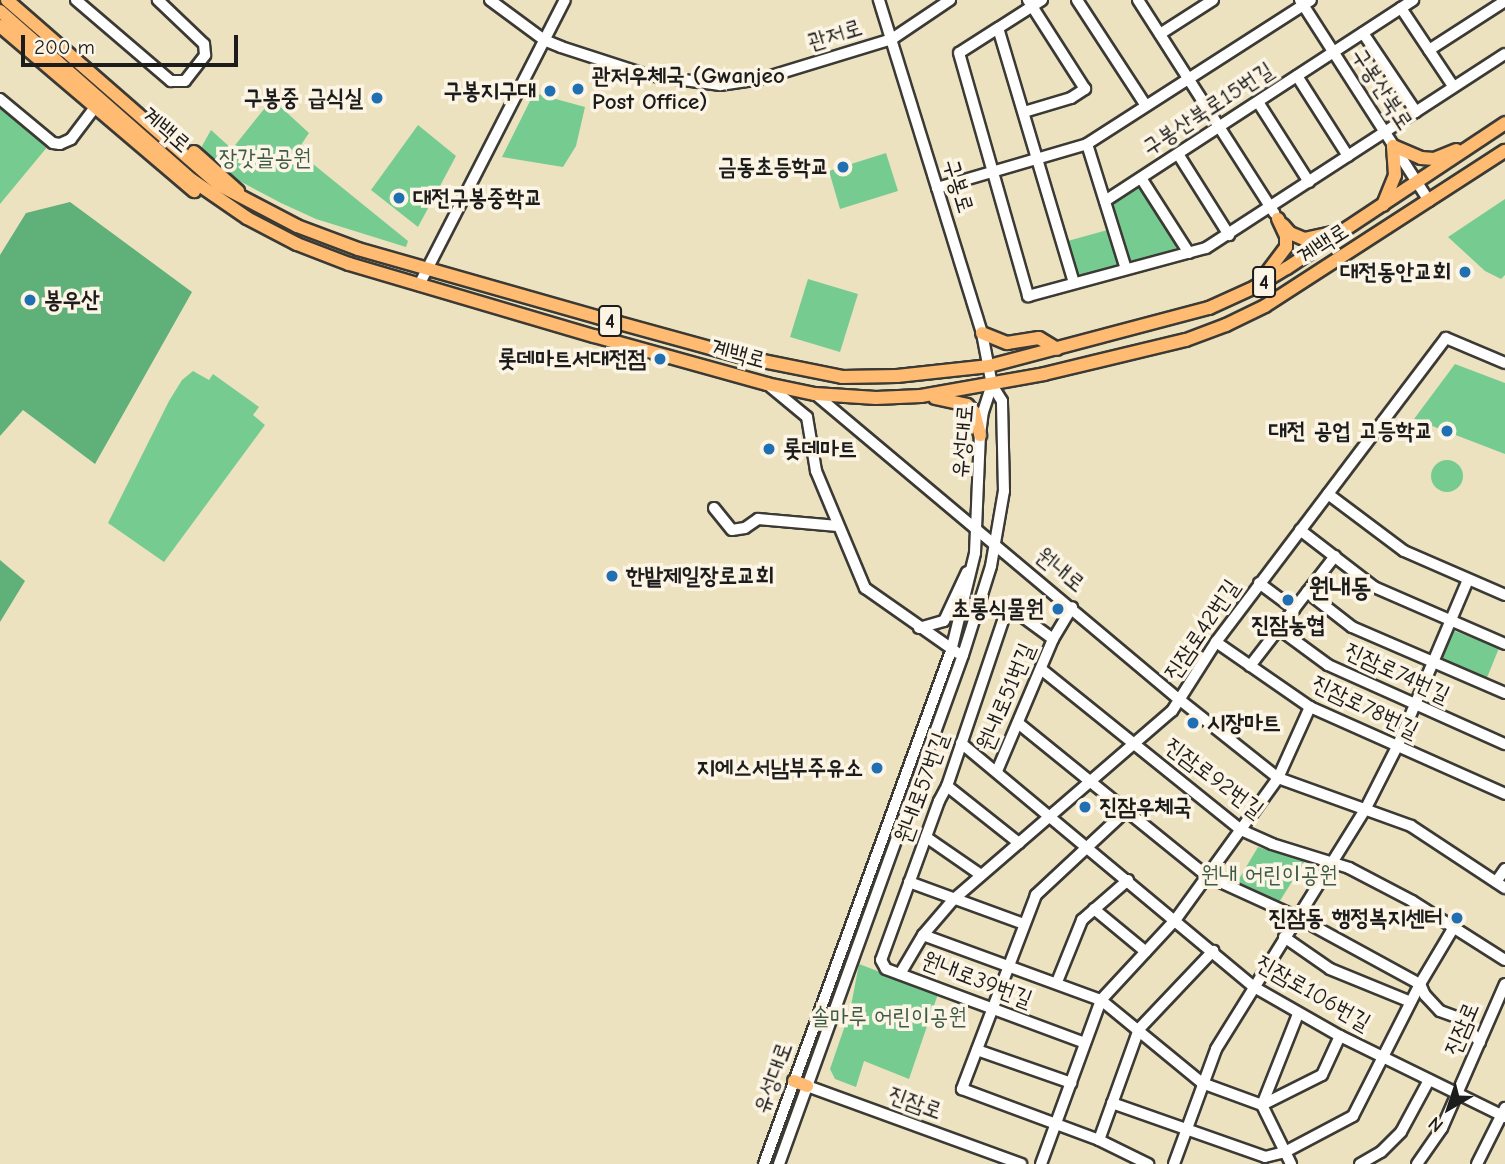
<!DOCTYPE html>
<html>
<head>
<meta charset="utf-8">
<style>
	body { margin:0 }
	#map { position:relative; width:1505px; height:1164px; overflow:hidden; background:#ece2c0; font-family:"Comic Neue","Poor Story",sans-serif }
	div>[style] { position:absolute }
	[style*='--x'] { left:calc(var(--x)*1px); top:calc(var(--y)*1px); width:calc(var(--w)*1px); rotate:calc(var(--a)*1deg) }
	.green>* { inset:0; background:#76cc90 }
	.round { border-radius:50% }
	.forest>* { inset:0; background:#60b07a }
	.roads { filter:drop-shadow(2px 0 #3b3a35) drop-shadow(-2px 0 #3b3a35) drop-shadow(0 2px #3b3a35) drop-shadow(0 -2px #3b3a35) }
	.minor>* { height:10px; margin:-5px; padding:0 5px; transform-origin:5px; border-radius:5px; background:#fff }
	.major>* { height:12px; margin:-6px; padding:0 6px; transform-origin:6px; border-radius:6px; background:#ffbb71 }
	.dots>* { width:19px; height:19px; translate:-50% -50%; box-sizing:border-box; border:4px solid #fcf5e5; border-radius:50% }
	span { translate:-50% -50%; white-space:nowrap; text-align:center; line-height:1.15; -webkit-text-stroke:7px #fcf5e5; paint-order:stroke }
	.shield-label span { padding:2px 5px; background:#fcf5e5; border:2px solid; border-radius:5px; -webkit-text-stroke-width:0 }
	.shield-label { font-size:21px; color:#1c1c1c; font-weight:700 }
	.street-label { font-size:23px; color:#1c1c1c }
	.poi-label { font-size:23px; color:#1c1c1c; font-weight:700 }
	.left { translate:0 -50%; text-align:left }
	.right { translate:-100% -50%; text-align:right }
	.park-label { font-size:23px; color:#3c5a45 }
	.quarter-label { font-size:26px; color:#1c1c1c; font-weight:700 }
	.north { position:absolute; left:1414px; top:1073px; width:70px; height:70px; -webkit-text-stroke:5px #fcf5e5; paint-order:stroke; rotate:219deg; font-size:19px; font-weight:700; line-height:28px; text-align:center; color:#1c1c1c }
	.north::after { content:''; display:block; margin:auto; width:24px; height:32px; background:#1c1c1c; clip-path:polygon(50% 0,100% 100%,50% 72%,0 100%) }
	.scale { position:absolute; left:21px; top:35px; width:217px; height:32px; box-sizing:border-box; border:4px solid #1c1c1c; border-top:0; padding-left:9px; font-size:21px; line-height:24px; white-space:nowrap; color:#1c1c1c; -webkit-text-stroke:5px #fcf5e5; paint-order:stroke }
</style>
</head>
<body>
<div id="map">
	<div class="green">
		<div style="clip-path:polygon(534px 93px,585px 107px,576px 146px,563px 167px,502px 157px)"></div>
		<div style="clip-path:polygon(272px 99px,309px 133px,297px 151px,408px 241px,406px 247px,316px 219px,281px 203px,232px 177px,202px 152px,202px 146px,211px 130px,232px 149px)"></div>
		<div style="clip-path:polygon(1px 108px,48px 146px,0 204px,0 109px)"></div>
		<div style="clip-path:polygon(418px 125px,456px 156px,418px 227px,371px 190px)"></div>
		<div style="clip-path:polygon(886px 153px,898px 191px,840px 209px,829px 171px)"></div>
		<div style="clip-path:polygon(1139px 184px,1177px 245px,1174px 252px,1130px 263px,1126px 262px,1109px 199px)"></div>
		<div style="clip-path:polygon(1505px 199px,1505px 275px,1501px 279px,1485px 271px,1448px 237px)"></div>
		<div style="clip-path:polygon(1111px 229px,1123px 267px,1077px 281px,1064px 242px)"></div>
		<div style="clip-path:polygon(808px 279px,858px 294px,840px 352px,790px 337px)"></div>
		<div style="clip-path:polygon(1455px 364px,1505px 383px,1505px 454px,1414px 419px)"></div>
		<div style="clip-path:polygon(193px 371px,209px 380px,213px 374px,259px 407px,253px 415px,265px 425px,164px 562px,108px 523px,169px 401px,182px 380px)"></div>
		<div class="round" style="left:1431px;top:460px;width:32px;height:32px"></div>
		<div style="clip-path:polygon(1452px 630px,1499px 648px,1486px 680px,1440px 660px)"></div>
		<div style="clip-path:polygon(1258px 847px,1305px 861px,1276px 907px,1233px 889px)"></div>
		<div style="clip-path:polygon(859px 964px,938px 994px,909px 1079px,864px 1061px,856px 1087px,835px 1079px,830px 1069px,850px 1011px)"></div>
	</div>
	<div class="forest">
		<div style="clip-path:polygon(70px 202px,192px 292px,95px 464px,23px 410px,0 436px,0 255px,26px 213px)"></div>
		<div style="clip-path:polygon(0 560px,25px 581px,0 622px)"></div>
	</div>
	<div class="roads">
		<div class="minor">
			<div style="--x:76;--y:0;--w:125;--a:40.5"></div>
			<div style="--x:171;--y:81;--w:14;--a:0"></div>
			<div style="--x:185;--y:81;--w:33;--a:-52"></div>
			<div style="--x:205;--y:55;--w:11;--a:-95"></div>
			<div style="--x:204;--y:44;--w:64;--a:-136.3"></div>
			<div style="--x:490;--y:0;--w:67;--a:36.5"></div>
			<div style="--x:544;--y:40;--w:18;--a:22"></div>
			<div style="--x:561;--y:47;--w:90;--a:18"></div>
			<div style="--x:647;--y:75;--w:74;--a:7.8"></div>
			<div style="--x:720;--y:85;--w:41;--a:-8.3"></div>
			<div style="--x:761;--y:79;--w:137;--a:-17"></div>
			<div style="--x:892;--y:39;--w:70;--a:-33.9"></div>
			<div style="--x:1042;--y:0;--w:98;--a:147.4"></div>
			<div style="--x:959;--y:53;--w:253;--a:74.1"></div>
			<div style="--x:1028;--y:296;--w:184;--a:-15.1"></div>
			<div style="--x:1206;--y:248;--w:356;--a:-33"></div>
			<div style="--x:1077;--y:0;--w:126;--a:56.9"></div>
			<div style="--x:1138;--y:0;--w:253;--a:57.4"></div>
			<div style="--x:1300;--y:0;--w:239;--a:57.3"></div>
			<div style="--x:1401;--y:8;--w:94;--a:56.3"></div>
			<div style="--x:998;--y:28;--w:266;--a:73.4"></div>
			<div style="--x:1363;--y:33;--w:95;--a:56.1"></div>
			<div style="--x:1160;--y:34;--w:63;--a:-32.7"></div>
			<div style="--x:1429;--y:50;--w:90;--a:-32.8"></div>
			<div style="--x:1297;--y:76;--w:95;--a:57.5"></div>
			<div style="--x:0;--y:99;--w:69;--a:39.7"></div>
			<div style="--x:53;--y:143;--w:7;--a:8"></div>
			<div style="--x:60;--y:144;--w:12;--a:-24"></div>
			<div style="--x:71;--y:139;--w:38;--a:-53"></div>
			<div style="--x:1258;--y:102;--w:95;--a:57.5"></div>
			<div style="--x:1024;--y:112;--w:49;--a:-16.6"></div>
			<div style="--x:1071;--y:98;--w:17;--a:-33"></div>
			<div style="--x:1085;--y:89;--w:106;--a:-122.6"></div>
			<div style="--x:1087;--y:144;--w:131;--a:72.7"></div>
			<div style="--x:1178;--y:154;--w:96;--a:57.8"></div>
			<div style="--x:1141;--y:178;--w:89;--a:57.4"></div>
			<div style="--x:937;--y:188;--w:156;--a:-16.3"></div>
			<div style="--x:1087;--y:144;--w:266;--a:-32.7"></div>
			<div style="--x:1105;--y:201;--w:368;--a:-33.1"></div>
			<div style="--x:419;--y:285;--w:320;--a:-62.9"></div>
			<div style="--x:767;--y:384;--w:52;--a:39.5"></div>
			<div style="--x:807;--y:417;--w:55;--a:80.5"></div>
			<div style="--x:816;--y:471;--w:127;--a:67.3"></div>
			<div style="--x:865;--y:588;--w:113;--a:35"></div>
			<div style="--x:815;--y:394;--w:476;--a:40"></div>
			<div style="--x:1180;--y:700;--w:125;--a:38.5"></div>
			<div style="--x:1278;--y:778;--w:141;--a:19.8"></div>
			<div style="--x:1411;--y:826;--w:113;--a:33.4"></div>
			<div style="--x:1328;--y:494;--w:95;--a:36.9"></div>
			<div style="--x:1404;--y:551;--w:110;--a:23.5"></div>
			<div style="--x:714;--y:508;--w:28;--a:51"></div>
			<div style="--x:732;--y:530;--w:13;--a:-9"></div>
			<div style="--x:745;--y:528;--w:16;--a:-35"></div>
			<div style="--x:758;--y:519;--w:80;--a:5"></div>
			<div style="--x:1300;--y:530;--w:93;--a:37.6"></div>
			<div style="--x:1374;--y:587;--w:143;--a:23.5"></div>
			<div style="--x:1259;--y:583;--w:44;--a:36.6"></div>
			<div style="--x:1307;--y:592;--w:57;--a:37.9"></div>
			<div style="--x:1352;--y:627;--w:167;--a:23.3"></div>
			<div style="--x:919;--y:628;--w:26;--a:-16"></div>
			<div style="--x:944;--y:621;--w:54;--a:-64.9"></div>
			<div style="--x:1279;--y:629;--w:61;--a:36.3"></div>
			<div style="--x:1328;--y:665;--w:194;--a:24.1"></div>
			<div style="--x:1053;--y:639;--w:56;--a:-143.7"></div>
			<div style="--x:1008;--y:606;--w:190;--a:108.7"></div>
			<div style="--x:947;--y:786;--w:17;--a:118"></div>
			<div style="--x:939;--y:801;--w:169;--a:110"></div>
			<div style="--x:881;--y:960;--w:10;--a:61"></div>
			<div style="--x:886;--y:969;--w:212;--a:20.4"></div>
			<div style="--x:1216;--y:642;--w:114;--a:34.7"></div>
			<div style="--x:1310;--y:707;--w:214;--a:24"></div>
			<div style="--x:1250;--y:666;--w:139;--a:-52.3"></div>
			<div style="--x:1041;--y:669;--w:257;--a:38.8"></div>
			<div style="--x:1241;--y:830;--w:34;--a:24"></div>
			<div style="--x:1272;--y:844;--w:81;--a:17.3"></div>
			<div style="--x:1349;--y:868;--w:71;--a:27.6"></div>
			<div style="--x:1412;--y:901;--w:110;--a:32.4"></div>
			<div style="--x:1018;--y:723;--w:243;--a:39"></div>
			<div style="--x:1207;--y:876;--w:99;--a:24.5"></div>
			<div style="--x:1297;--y:917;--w:140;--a:28.6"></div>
			<div style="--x:1420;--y:984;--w:12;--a:66"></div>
			<div style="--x:1425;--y:995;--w:22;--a:47"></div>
			<div style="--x:1440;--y:1011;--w:20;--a:20"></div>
			<div style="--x:1459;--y:1018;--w:32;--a:49"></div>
			<div style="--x:961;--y:743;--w:381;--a:39.8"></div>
			<div style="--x:1254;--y:987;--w:99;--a:29.7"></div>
			<div style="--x:1340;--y:1036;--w:184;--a:26.1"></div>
			<div style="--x:997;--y:771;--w:143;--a:-67"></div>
			<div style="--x:1053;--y:639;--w:37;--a:-59"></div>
			<div style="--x:947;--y:786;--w:92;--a:38.4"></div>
			<div style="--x:1127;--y:810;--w:125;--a:137"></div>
			<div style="--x:1036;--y:895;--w:208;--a:110.9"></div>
			<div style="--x:962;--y:1089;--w:146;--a:20.4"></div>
			<div style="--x:1099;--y:1140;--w:55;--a:26.1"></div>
			<div style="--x:926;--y:837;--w:67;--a:34.6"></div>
			<div style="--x:909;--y:882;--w:122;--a:20.1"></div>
			<div style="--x:1496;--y:882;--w:16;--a:-55"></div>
			<div style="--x:1094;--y:909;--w:67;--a:39.6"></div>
			<div style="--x:923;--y:935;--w:189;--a:20.1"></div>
			<div style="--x:1101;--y:1000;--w:131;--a:39.4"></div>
			<div style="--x:1202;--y:1083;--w:64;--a:20.1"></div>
			<div style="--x:1262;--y:1105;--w:66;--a:63.8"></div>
			<div style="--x:1284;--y:937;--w:56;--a:34.8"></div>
			<div style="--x:1330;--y:969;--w:87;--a:22.2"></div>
			<div style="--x:900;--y:974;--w:45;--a:-59.5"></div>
			<div style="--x:923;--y:935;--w:48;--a:-49.3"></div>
			<div style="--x:954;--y:899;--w:288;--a:-40.8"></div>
			<div style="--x:1172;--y:711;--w:82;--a:-57.5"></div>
			<div style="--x:1216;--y:642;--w:381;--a:-52.9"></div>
			<div style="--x:1446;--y:338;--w:64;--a:23"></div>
			<div style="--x:1057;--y:982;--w:67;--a:-68"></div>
			<div style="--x:1082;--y:920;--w:61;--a:-41"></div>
			<div style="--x:977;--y:1050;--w:100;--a:19.3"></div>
			<div style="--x:807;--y:1086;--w:228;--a:20"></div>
			<div style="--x:1112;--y:1103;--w:162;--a:19.4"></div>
			<div style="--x:1265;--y:1157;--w:21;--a:-14"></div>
			<div style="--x:1285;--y:1152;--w:77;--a:-27.9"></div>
			<div style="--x:1353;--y:1116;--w:148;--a:-63.1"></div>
			<div style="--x:1420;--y:984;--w:66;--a:-59.2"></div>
			<div style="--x:1262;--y:1105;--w:67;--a:-26.6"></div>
			<div style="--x:1322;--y:1075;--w:43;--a:-65.2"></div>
			<div style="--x:1262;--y:1105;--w:98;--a:-68.4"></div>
			<div style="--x:1099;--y:1140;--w:118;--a:-70.2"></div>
			<div style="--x:1139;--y:1029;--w:108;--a:-46.5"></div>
			<div style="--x:764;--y:1164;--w:546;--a:-69.97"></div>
			<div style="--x:951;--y:651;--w:101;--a:-76.2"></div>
			<div style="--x:975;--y:553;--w:118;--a:-87.6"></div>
			<div style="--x:980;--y:435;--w:23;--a:-83"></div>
			<div style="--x:983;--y:412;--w:28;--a:-72"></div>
			<div style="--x:779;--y:1164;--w:541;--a:-70.13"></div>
			<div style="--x:963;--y:655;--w:93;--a:-72.5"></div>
			<div style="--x:991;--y:566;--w:76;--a:-80.2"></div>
			<div style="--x:1004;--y:491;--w:90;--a:-91.3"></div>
			<div style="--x:1002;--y:401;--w:19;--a:-122"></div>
			<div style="--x:992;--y:385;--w:53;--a:-100.9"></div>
			<div style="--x:982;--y:333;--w:349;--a:-107.2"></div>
			<div style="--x:1041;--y:1164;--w:175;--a:-69.9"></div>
			<div style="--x:1101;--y:1000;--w:110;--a:-47.2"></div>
			<div style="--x:1176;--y:919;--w:174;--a:-54.1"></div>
			<div style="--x:1278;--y:778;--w:78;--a:-65.7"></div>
			<div style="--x:1174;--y:1164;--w:122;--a:-69.9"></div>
			<div style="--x:1216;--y:1049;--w:284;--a:-58.1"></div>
			<div style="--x:1366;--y:808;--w:68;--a:-63.1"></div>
			<div style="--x:1397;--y:747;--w:181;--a:-67"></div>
			<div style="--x:1360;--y:1164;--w:24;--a:-30"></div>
			<div style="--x:1381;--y:1152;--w:28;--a:-45"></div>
			<div style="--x:1401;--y:1132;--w:59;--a:-61.7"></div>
			<div style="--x:1417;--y:1164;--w:44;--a:-55.2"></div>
			<div style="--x:1442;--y:1128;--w:157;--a:-66.4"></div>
			<div style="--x:1477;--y:1164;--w:63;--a:-63.4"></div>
		</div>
		<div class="major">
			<div style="--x:7;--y:0;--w:281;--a:41.1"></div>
			<div style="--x:219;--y:185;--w:88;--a:27.7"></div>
			<div style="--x:297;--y:226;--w:65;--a:20.7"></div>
			<div style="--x:358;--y:249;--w:253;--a:15.9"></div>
			<div style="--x:601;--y:318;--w:147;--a:15.4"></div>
			<div style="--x:743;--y:357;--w:101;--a:11.4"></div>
			<div style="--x:842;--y:377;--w:55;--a:-1"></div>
			<div style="--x:897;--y:376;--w:93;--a:-6.2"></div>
			<div style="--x:989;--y:366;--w:228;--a:-14.8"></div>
			<div style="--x:1209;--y:308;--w:51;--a:-24.5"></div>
			<div style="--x:1255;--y:287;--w:37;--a:-31"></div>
			<div style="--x:1287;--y:268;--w:262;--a:-33.6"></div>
			<div style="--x:0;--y:11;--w:256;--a:41.4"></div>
			<div style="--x:192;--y:180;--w:67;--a:34.6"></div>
			<div style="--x:247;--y:218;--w:56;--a:27.5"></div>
			<div style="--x:297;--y:244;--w:56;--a:21"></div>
			<div style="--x:349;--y:264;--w:255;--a:16.4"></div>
			<div style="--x:594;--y:336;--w:180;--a:15.5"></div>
			<div style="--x:767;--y:384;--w:49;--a:11.8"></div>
			<div style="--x:815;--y:394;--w:61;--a:3.8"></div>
			<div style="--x:876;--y:398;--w:45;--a:-2.5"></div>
			<div style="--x:921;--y:396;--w:125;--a:-10.1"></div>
			<div style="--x:1044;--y:374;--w:146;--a:-13.5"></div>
			<div style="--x:1186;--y:340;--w:43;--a:-20.6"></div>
			<div style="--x:1226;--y:325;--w:43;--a:-26"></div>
			<div style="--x:1265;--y:306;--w:286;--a:-32.9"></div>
			<div style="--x:0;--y:26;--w:255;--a:40.4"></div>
			<div style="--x:194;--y:152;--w:59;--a:41.6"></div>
			<div style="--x:1383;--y:205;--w:32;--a:-68"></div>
			<div style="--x:1395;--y:175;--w:29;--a:-94"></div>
			<div style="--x:1393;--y:146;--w:30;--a:23"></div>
			<div style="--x:1421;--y:158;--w:13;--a:4"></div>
			<div style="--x:1434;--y:159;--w:24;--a:-22"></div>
			<div style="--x:1283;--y:225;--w:11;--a:49"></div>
			<div style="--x:1290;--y:233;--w:15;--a:23"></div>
			<div style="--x:1304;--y:239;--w:33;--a:-12"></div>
			<div style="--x:1262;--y:279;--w:40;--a:-53"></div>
			<div style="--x:1286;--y:247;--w:11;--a:-90"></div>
			<div style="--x:1286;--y:236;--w:19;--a:-115"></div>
			<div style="--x:982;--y:333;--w:27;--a:22"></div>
			<div style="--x:1007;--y:343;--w:32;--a:-9"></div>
			<div style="--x:1039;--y:338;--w:21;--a:31"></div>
			<div style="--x:935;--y:398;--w:33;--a:12"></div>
			<div style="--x:967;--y:405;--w:10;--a:45"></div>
			<div style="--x:974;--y:412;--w:24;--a:75"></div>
			<div style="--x:794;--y:1081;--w:14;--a:21"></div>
		</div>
	</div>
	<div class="dots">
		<div style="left:578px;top:89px;background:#1f6fb2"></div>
		<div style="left:550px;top:91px;background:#1f6fb2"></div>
		<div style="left:377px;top:98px;background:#1f6fb2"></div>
		<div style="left:843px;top:167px;background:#1f6fb2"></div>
		<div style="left:399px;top:198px;background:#1f6fb2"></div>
		<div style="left:1465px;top:272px;background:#1f6fb2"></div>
		<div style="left:30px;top:300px;background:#1f6fb2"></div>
		<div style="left:660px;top:359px;background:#1f6fb2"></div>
		<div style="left:1447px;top:431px;background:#1f6fb2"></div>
		<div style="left:769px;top:449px;background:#1f6fb2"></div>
		<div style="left:612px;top:576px;background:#1f6fb2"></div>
		<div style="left:1288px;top:600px;background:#1f6fb2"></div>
		<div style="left:1058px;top:609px;background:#1f6fb2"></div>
		<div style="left:1193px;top:723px;background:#1f6fb2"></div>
		<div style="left:877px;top:768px;background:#1f6fb2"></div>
		<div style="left:1085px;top:807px;background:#1f6fb2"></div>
		<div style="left:1457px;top:918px;background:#1f6fb2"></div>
	</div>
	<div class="shield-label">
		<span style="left:1264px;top:282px">4</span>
		<span style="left:610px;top:321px">4</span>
	</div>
	<div class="street-label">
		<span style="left:835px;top:35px;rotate:-17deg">관저로</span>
		<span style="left:1382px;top:89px;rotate:57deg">구봉산북로</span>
		<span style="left:1208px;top:109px;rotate:-33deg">구봉산북로15번길</span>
		<span style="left:166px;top:130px;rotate:41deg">계백로</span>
		<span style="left:958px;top:186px;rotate:73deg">구봉로</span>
		<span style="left:1323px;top:244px;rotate:-33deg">계백로</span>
		<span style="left:738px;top:354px;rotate:15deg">계백로</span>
		<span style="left:963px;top:441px;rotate:-85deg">유성대로</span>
		<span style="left:1060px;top:570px;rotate:39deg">원내로</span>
		<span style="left:1202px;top:630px;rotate:-56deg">진잠로42번길</span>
		<span style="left:1397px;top:673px;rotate:25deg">진잠로74번길</span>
		<span style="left:1006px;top:697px;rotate:-67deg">원내로51번길</span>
		<span style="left:1365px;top:707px;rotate:26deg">진잠로78번길</span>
		<span style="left:1214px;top:778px;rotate:37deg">진잠로92번길</span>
		<span style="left:922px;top:788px;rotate:-70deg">원내로57번길</span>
		<span style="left:977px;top:980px;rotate:21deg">원내로39번길</span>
		<span style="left:1313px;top:993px;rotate:30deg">진잠로106번길</span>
		<span style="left:1462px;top:1029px;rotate:-67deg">진잠로</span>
		<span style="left:773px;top:1078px;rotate:-70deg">유성대로</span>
		<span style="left:915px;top:1103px;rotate:20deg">진잠로</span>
	</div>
	<div class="poi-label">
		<span class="left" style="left:592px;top:89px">관저우체국 (Gwanjeo<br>Post Office)</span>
		<span class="right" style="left:536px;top:91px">구봉지구대</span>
		<span class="right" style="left:363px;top:98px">구봉중 급식실</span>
		<span class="right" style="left:829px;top:167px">금동초등학교</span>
		<span class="left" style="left:413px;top:198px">대전구봉중학교</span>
		<span class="right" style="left:1451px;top:272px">대전동안교회</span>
		<span class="left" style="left:44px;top:300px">봉우산</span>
		<span class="right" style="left:646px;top:359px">롯데마트서대전점</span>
		<span class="right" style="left:1433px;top:431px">대전 공업 고등학교</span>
		<span class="left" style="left:783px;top:449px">롯데마트</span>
		<span class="left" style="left:626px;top:576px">한밭제일장로교회</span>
		<span class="right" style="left:1044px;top:609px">초롱식물원</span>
		<span style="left:1288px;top:625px">진잠농협</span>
		<span class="left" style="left:1207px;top:723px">시장마트</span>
		<span class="right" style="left:863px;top:768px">지에스서남부주유소</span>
		<span class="left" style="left:1099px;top:807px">진잠우체국</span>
		<span class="right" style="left:1443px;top:918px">진잠동 행정복지센터</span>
	</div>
	<div class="park-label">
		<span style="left:265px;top:158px">장갓골공원</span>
		<span style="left:1269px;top:875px">원내 어린이공원</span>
		<span style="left:889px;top:1017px">솔마루 어린이공원</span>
	</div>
	<div class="quarter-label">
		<span style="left:1340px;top:589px">원내동</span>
	</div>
	<div class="north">N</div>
	<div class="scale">200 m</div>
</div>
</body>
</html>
